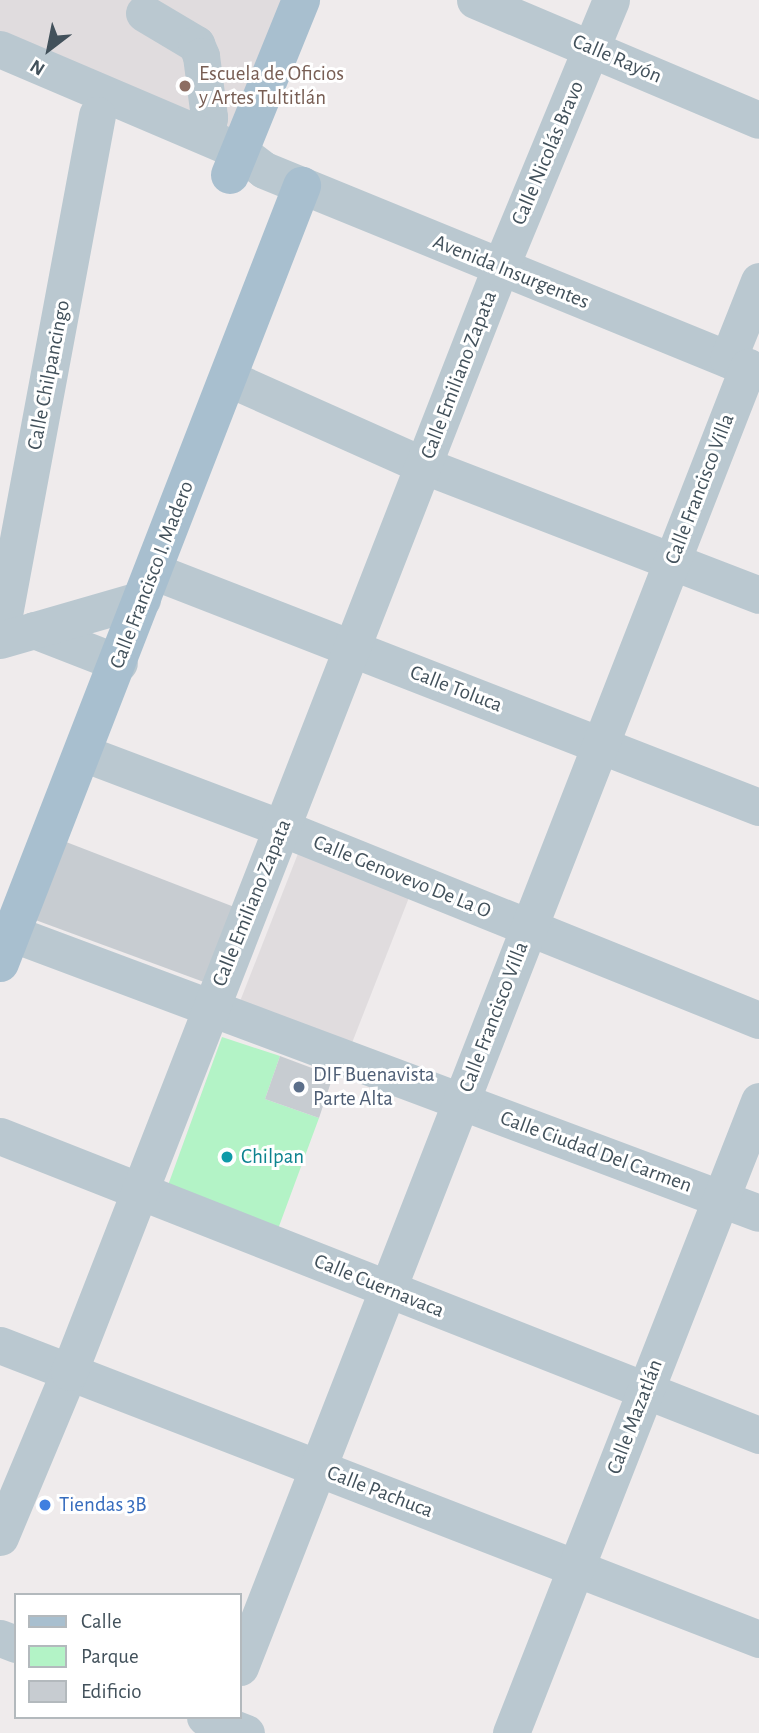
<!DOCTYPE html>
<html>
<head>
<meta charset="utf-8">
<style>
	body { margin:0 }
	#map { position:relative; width:759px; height:1733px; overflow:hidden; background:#efebec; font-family:"Alegreya Sans",sans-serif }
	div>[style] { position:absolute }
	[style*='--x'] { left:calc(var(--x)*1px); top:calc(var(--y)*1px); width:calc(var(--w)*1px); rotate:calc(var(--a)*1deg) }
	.education>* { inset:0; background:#e0dcde }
	.green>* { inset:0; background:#b3f3c6 }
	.building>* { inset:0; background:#c7ccd1 }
	.minor>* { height:37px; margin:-18.5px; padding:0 18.5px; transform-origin:18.5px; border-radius:18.5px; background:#bac8d0 }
	.major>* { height:38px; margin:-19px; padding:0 19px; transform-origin:19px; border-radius:19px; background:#a8bfcf }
	.dots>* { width:19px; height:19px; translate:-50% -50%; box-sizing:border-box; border:4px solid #fff; border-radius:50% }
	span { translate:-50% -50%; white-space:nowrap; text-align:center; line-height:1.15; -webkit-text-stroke:6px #fff; paint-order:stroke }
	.street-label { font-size:21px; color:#42515b }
	.education-label { font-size:21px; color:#785e54 }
	.left { translate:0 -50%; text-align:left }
	.service-label { font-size:21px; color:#4e5e75 }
	.culture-label { font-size:21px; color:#0d838f }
	.shop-label { font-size:21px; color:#366cbe }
	.legend { position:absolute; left:14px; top:1593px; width:228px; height:126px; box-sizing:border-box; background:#fff; border:2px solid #b3b9bd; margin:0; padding:9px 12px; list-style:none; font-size:21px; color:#42515b }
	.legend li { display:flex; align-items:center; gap:14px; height:35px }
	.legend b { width:35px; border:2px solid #b3b9bd }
	.north { position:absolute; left:14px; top:14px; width:70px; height:70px; -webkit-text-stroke:5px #fff; paint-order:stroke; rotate:212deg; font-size:19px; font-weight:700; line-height:28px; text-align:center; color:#42515b }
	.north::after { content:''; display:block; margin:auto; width:24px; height:32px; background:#42515b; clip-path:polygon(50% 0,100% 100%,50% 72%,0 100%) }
</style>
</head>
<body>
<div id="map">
	<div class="education">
		<div style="clip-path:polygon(0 0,288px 0,234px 134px,0 39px)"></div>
		<div style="clip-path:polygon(299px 851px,410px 895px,348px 1053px,237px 1009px)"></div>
	</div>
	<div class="green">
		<div style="clip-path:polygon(222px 1037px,280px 1056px,265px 1099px,319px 1118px,278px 1229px,167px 1188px)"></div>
	</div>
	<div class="building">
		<div style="clip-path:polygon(61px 840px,242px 910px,212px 985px,30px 918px)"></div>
		<div style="clip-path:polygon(280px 1056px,333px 1076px,319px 1118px,265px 1099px)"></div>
	</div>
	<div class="minor">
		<div style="--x:475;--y:0;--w:308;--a:22.9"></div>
		<div style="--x:144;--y:13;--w:61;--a:30.8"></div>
		<div style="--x:196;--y:44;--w:13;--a:67"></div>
		<div style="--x:201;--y:56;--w:62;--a:82.5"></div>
		<div style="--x:209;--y:117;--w:19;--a:99"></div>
		<div style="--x:0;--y:49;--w:260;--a:23.1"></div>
		<div style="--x:239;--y:151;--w:31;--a:37"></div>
		<div style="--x:264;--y:170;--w:535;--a:22.2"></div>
		<div style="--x:728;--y:359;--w:84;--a:-68.3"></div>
		<div style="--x:228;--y:378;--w:216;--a:24.1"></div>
		<div style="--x:425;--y:466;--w:358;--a:21.1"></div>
		<div style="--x:153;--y:571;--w:650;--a:21.28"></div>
		<div style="--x:34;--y:630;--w:91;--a:21.2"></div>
		<div style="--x:0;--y:636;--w:530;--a:-79.45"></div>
		<div style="--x:0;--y:640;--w:148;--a:-16.1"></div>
		<div style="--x:83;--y:753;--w:213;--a:20.7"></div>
		<div style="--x:282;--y:828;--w:514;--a:21.93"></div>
		<div style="--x:0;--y:929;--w:810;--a:20.51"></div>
		<div style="--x:0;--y:1136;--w:816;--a:21.5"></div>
		<div style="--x:0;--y:1345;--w:814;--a:21.17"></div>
		<div style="--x:0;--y:1537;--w:179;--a:-67.3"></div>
		<div style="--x:69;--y:1372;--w:1185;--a:-68.67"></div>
		<div style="--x:500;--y:268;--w:290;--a:-67.5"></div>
		<div style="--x:0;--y:1638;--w:17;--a:21"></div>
		<div style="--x:240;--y:1667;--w:1396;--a:-68.66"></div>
		<div style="--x:205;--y:1717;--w:44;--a:21.3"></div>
		<div style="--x:511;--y:1733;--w:679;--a:-68.57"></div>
	</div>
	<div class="major">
		<div style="--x:230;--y:175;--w:189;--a:-67.9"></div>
		<div style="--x:0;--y:963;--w:834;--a:-68.76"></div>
	</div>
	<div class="dots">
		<div style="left:185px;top:86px;background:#8d6e63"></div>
		<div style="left:299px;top:1087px;background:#5c6f8a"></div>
		<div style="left:227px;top:1157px;background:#0f9aa8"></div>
		<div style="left:45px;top:1505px;background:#3f7fe0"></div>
	</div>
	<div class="street-label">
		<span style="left:617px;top:59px;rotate:23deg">Calle Rayón</span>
		<span style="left:548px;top:153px;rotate:-67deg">Calle Nicolás Bravo</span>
		<span style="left:511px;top:272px;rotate:22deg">Avenida Insurgentes</span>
		<span style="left:49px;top:375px;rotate:-79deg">Calle Chilpancingo</span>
		<span style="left:459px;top:375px;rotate:-69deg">Calle Emiliano Zapata</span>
		<span style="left:700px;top:489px;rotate:-69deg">Calle Francisco Villa</span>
		<span style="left:152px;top:575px;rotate:-69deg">Calle Francisco I. Madero</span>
		<span style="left:456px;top:689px;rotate:21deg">Calle Toluca</span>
		<span style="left:402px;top:877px;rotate:22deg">Calle Genovevo De La O</span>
		<span style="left:252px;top:903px;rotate:-68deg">Calle Emiliano Zapata</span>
		<span style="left:494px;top:1017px;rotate:-69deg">Calle Francisco Villa</span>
		<span style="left:596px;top:1152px;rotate:20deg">Calle Ciudad Del Carmen</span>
		<span style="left:379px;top:1286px;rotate:22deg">Calle Cuernavaca</span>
		<span style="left:635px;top:1417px;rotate:-69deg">Calle Mazatlán</span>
		<span style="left:380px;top:1492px;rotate:21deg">Calle Pachuca</span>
	</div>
	<div class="education-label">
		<span class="left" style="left:199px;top:86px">Escuela de Oficios<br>y Artes Tultitlán</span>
	</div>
	<div class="service-label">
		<span class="left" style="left:313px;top:1087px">DIF Buenavista<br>Parte Alta</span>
	</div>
	<div class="culture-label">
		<span class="left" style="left:241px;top:1157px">Chilpan</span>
	</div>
	<div class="shop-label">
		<span class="left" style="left:59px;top:1505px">Tiendas 3B</span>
	</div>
	<ul class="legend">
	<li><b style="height:9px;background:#a8bfcf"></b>Calle</li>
	<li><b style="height:19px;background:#b3f3c6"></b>Parque</li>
	<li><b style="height:19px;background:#c7ccd1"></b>Edificio</li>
	</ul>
	<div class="north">N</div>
</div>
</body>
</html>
